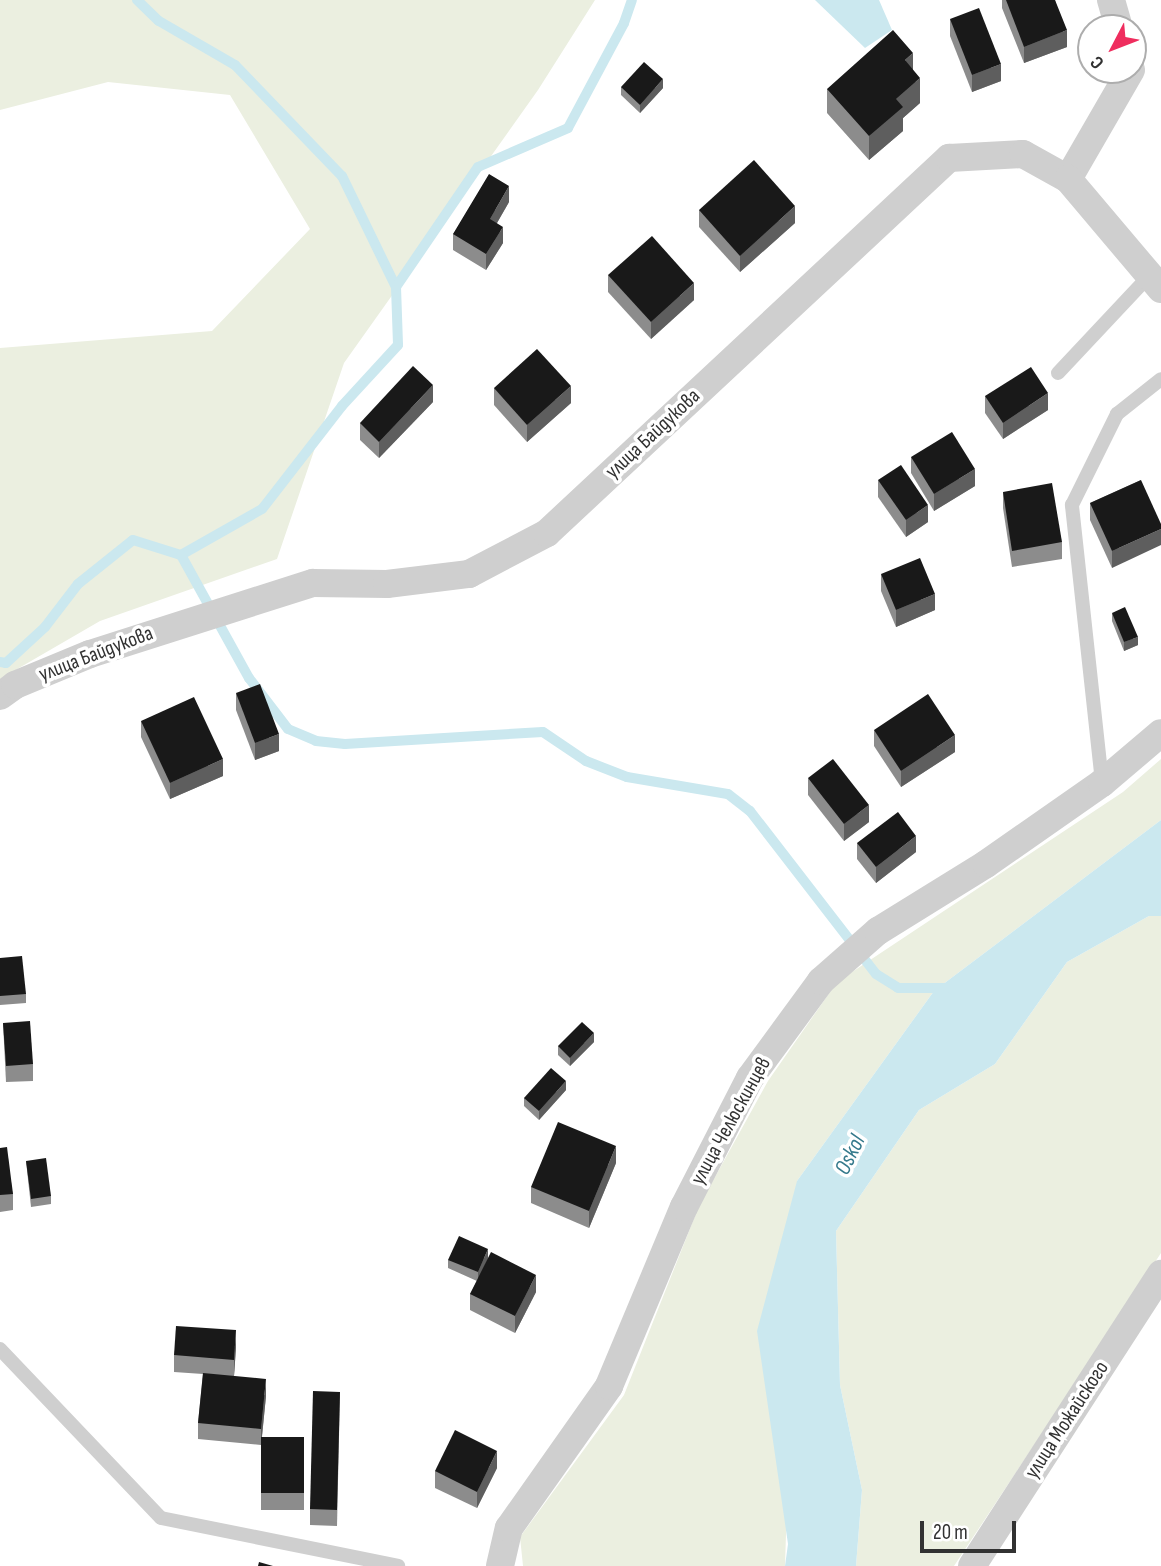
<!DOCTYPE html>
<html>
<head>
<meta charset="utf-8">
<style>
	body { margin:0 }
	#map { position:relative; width:1161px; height:1566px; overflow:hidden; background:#fff; font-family:"Sofia Sans Condensed",sans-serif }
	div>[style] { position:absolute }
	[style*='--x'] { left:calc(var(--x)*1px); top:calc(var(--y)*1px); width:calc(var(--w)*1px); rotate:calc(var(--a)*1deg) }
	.green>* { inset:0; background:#ebefe0 }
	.water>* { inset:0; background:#cbe8ef }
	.stream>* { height:10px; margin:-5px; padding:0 5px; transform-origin:5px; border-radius:5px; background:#cbe8ef }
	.lane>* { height:14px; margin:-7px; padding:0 7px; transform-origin:7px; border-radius:7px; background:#cfcfcf }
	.street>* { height:28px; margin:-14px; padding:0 14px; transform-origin:14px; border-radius:14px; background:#cfcfcf }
	.wall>* { inset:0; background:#8c8c8c }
	.shaded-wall>* { inset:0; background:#5e5e5e }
	.building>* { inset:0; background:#191919 }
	span { translate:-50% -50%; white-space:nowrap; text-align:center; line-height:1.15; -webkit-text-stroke:7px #fff; paint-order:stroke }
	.street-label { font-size:21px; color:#323232 }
	.water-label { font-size:23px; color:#367a8c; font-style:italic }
	.north { position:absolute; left:1077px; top:14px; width:70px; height:70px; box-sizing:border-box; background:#fff; border:2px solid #adadad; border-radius:50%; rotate:228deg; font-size:19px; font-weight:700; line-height:28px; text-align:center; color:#323232 }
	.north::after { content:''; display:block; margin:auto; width:24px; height:32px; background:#ef2d5e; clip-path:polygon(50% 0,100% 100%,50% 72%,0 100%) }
	.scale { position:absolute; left:920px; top:1521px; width:96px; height:32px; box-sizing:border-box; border:4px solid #323232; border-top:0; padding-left:9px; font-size:21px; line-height:24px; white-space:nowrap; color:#323232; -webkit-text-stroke:5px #fff; paint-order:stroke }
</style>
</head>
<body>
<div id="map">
	<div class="green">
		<div style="clip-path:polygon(0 0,595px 0,538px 90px,344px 363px,277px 559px,100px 621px,0 679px,0 348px,212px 331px,310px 229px,230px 95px,108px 82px,0 110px)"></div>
		<div style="clip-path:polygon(1161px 759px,1161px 820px,934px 991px,797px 1181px,785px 1566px,523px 1566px,520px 1537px,624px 1395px,699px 1206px,768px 1081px,837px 982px,1123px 792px)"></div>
		<div style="clip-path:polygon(1149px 916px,1161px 916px,1161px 1253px,954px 1566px,856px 1566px,862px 1490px,840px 1385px,836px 1231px,919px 1110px,995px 1064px,1067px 962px)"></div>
	</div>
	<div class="water">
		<div style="clip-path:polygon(815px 0,879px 0,892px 30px,865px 48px)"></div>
		<div style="clip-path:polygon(1161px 820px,1161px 916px,1149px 916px,1067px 962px,995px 1064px,919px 1110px,836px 1231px,840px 1385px,862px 1490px,856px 1566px,785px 1566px,788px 1544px,757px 1331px,797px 1181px,934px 991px)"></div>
	</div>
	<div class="stream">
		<div style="--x:137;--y:0;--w:30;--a:44"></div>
		<div style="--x:159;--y:21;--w:88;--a:30.1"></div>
		<div style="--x:235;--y:65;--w:154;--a:46.1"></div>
		<div style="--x:342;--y:176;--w:123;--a:64.1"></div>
		<div style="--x:396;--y:287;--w:58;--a:88"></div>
		<div style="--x:398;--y:345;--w:83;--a:132.6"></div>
		<div style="--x:342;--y:406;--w:130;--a:127.8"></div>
		<div style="--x:262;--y:509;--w:93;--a:150.4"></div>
		<div style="--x:396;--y:287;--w:145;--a:-55.7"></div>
		<div style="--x:478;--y:167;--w:98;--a:-23.4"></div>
		<div style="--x:568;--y:128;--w:119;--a:-61.9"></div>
		<div style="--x:624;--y:23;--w:24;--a:-71"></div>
		<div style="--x:0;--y:662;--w:6;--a:9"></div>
		<div style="--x:6;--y:663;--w:53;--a:-42.7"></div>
		<div style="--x:45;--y:627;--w:54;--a:-52.5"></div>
		<div style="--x:78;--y:584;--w:70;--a:-38.7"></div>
		<div style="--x:133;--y:540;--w:50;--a:17.4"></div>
		<div style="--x:181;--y:555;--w:141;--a:61.1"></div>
		<div style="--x:249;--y:678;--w:64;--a:52.6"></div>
		<div style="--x:288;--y:729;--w:30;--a:23"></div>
		<div style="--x:316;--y:741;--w:29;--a:6"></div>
		<div style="--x:345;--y:744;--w:198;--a:-3.5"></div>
		<div style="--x:543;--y:732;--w:52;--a:34"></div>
		<div style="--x:586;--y:761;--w:44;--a:21.3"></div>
		<div style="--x:627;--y:777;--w:102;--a:9.6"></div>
		<div style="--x:728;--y:794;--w:28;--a:38"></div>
		<div style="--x:750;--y:811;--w:206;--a:52.3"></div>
		<div style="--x:876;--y:974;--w:26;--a:32"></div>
		<div style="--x:898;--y:988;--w:48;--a:0"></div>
	</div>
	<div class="lane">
		<div style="--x:1058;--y:373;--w:133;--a:-46.8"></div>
		<div style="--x:1102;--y:782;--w:279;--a:-96.2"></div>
		<div style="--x:1072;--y:505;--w:102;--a:-63.7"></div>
		<div style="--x:1117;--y:414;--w:56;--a:-38.5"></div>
		<div style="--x:0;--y:1349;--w:233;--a:46.4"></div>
		<div style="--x:161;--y:1518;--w:242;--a:11.4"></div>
	</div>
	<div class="street">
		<div style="--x:1111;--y:0;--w:29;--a:74"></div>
		<div style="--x:1068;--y:179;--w:126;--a:-60"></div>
		<div style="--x:0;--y:696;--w:19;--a:-36"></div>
		<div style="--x:15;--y:685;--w:81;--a:-22.5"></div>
		<div style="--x:90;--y:654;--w:234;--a:-17.7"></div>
		<div style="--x:313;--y:583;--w:74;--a:0.8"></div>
		<div style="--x:387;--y:584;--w:83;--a:-7"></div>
		<div style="--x:469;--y:574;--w:88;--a:-27.7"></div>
		<div style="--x:547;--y:533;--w:550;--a:-43.01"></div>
		<div style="--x:949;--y:158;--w:74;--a:-3.1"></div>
		<div style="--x:1023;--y:154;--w:51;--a:29.1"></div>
		<div style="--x:1068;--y:179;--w:144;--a:49.8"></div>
		<div style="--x:500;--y:1566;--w:39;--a:-77"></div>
		<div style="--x:509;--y:1528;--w:174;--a:-54.8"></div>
		<div style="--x:609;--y:1386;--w:194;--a:-67.3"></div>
		<div style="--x:684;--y:1207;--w:145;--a:-62.9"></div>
		<div style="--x:750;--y:1078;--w:120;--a:-53.8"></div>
		<div style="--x:821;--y:981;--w:76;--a:-41.3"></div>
		<div style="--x:878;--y:931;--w:127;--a:-31.8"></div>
		<div style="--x:986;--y:864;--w:141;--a:-34.9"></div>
		<div style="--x:1102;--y:783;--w:77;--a:-40.3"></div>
		<div style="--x:972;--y:1566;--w:348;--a:-57.1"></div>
	</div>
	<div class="wall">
		<div style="clip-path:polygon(1002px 0,1055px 0,1067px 47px,1024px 63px,1002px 8px)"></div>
		<div style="clip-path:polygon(950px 19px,1001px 81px,972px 92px,950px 36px)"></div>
		<div style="clip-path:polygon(913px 70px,920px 103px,903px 118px,903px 131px,869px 160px,827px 113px,827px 89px)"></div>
		<div style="clip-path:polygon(621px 87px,663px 88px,640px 113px,621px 95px)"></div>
		<div style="clip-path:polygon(509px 202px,497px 223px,503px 243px,486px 270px,453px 250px,453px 234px)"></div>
		<div style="clip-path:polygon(699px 210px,795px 223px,740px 272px,699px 227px)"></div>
		<div style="clip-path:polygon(608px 275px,694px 300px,651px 339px,608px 292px)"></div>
		<div style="clip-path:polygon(494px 388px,571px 403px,527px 442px,494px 405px)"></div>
		<div style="clip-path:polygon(985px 396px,1048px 410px,1003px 439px,985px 413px)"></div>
		<div style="clip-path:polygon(433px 402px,379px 458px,360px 440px,360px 423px)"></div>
		<div style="clip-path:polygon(911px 457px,975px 486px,934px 511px,911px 473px)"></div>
		<div style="clip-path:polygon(878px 480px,928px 522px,906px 537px,878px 497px)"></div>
		<div style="clip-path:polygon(1141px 480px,1112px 568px,1090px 520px,1090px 503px)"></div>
		<div style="clip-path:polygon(1003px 492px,1062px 542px,1062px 559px,1012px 567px,1003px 508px)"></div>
		<div style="clip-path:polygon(881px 574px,935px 610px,896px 627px,881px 591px)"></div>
		<div style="clip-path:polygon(1112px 613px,1138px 645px,1124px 651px,1112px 621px)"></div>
		<div style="clip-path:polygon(236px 693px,279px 751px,255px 760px,236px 710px)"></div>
		<div style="clip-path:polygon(141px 721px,223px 776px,170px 799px,141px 737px)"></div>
		<div style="clip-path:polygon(874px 730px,955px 752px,901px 787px,874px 746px)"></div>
		<div style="clip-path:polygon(808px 778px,869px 822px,844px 841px,808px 795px)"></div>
		<div style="clip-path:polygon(857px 843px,916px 852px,876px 883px,857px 859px)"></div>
		<div style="clip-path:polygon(0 958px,26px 994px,26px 1003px,0 1005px)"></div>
		<div style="clip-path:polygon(3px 1023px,33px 1064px,33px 1081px,6px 1082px)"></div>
		<div style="clip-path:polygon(594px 1042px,570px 1066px,558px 1055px,558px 1046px)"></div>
		<div style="clip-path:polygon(566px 1090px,539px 1120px,524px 1106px,524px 1098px)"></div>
		<div style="clip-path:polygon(0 1148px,13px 1194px,13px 1210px,0 1212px)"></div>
		<div style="clip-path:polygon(26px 1161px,51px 1196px,51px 1204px,31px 1207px)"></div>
		<div style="clip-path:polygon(616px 1163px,589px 1228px,531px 1203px,531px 1187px)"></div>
		<div style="clip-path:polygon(488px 1258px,536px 1292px,515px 1333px,470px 1310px,470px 1294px,477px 1281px,448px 1268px,448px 1260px)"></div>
		<div style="clip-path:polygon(236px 1347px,234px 1376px,266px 1396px,262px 1437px,304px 1437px,304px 1510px,261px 1510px,261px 1442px,261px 1445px,198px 1439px,198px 1423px,203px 1374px,174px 1372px,174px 1355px)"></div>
		<div style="clip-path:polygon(340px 1392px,337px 1526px,310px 1525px,310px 1509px)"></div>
		<div style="clip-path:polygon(497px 1468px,477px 1508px,435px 1488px,435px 1471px)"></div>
	</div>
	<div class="shaded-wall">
		<div style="clip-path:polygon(1067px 30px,1067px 47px,1024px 63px,1024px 47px)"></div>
		<div style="clip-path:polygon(913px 53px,913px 77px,905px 60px)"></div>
		<div style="clip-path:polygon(1001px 64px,1001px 81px,972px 92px,972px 75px)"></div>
		<div style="clip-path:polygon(920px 78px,920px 103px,903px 118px,903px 131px,869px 160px,869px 136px,896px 99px)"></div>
		<div style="clip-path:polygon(663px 79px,663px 88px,640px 113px,640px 105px)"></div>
		<div style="clip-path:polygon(509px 186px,509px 202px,490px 235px,490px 219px)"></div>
		<div style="clip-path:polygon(795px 206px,795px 223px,740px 272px,740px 256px)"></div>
		<div style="clip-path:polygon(503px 227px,503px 243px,486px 270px,486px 254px)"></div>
		<div style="clip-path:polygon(694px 283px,694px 300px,651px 339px,651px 322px)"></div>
		<div style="clip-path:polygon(433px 385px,433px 402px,379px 458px,379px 442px)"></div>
		<div style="clip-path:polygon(571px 386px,571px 403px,527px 442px,527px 425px)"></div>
		<div style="clip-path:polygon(1048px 393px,1048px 410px,1003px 439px,1003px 423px)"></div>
		<div style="clip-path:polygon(975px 469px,975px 486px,934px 511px,934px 494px)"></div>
		<div style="clip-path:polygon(928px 505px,928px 522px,906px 537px,906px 520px)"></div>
		<div style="clip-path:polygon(1161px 529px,1161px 545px,1112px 568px,1112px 551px)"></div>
		<div style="clip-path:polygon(935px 594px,935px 610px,896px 627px,896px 610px)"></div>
		<div style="clip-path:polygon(1138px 637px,1138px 645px,1124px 651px,1124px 642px)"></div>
		<div style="clip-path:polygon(279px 734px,279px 751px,255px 760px,255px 743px)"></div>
		<div style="clip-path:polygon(955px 735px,955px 752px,901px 787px,901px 771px)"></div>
		<div style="clip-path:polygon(223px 759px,223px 776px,170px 799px,170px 783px)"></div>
		<div style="clip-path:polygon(869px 805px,869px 822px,844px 841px,844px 824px)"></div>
		<div style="clip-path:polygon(916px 836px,916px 852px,876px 883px,876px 867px)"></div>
		<div style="clip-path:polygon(594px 1033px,594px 1042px,570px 1066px,570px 1058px)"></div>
		<div style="clip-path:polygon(566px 1081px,566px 1090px,539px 1120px,539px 1111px)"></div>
		<div style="clip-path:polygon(616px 1146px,616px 1163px,589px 1228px,589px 1211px)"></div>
		<div style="clip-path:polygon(488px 1249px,488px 1258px,478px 1281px,478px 1272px)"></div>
		<div style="clip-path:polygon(536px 1275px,536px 1292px,515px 1333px,515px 1316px)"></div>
		<div style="clip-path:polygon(236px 1330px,236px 1347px,234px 1376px,234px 1360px)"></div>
		<div style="clip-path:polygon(266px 1379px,266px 1396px,261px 1445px,261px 1429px)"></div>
		<div style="clip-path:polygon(497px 1451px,497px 1468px,477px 1508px,477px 1492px)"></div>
	</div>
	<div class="building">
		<div style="clip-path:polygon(1006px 0,1055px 0,1067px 30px,1024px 47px)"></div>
		<div style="clip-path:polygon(979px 8px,1001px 64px,972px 75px,950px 19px)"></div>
		<div style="clip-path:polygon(893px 30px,913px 53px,905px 60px,920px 78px,896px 99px,903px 107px,869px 136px,827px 89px)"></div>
		<div style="clip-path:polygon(644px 62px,663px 79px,640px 105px,621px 87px)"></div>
		<div style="clip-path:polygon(754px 160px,795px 206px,740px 256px,699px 210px)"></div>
		<div style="clip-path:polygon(489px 174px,509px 186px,490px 219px,503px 227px,486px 254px,453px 234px)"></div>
		<div style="clip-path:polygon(652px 236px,694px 283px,651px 322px,608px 275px)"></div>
		<div style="clip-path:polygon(537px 349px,571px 386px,527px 425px,494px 388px)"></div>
		<div style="clip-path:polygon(413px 366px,433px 385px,379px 442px,360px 423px)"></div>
		<div style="clip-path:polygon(1031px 367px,1048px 393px,1003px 423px,985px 396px)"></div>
		<div style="clip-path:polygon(952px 432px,975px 469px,934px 494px,911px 457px)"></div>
		<div style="clip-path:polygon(901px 465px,928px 505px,906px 520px,878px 480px)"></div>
		<div style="clip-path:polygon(1141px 480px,1161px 524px,1161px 529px,1112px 551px,1090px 503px)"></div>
		<div style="clip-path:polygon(1052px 483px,1062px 542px,1012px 551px,1003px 492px)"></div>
		<div style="clip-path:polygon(920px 558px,935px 594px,896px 610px,881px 574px)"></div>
		<div style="clip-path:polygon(1125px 607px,1138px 637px,1124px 642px,1112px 613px)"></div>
		<div style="clip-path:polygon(260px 684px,279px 734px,255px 743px,236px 693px)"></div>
		<div style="clip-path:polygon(928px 694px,955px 735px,901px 771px,874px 730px)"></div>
		<div style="clip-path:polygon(194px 697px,223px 759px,170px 783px,141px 721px)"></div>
		<div style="clip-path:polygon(833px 759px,869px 805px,844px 824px,808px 778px)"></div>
		<div style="clip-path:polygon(898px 812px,916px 836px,876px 867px,857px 843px)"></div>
		<div style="clip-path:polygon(22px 956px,26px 994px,0 996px,0 958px)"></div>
		<div style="clip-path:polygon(30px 1021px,33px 1064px,6px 1066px,3px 1023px)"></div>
		<div style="clip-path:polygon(582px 1022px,594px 1033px,570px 1058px,558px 1046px)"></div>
		<div style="clip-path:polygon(551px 1068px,566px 1081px,539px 1111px,524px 1098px)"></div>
		<div style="clip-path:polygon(558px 1122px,616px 1146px,589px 1211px,531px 1187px)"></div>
		<div style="clip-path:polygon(7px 1147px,13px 1194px,0 1195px,0 1148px)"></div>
		<div style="clip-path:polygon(46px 1158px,51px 1196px,31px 1199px,26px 1161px)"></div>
		<div style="clip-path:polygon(459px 1236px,488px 1249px,478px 1272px,448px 1260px)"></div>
		<div style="clip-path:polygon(491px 1252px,536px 1275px,515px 1316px,470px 1294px)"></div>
		<div style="clip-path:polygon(176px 1326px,236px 1330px,234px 1360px,174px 1355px)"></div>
		<div style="clip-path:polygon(203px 1373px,266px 1379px,261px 1429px,198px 1423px)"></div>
		<div style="clip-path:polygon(313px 1391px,340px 1392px,337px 1510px,310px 1509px)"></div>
		<div style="clip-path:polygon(455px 1430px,497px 1451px,477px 1492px,435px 1471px)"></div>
		<div style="clip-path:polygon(261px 1437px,304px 1437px,304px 1493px,261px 1493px)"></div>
		<div style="clip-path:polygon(259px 1562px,273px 1566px,258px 1566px)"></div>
	</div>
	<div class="street-label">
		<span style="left:653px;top:434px;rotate:-43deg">улица Байдукова</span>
		<span style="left:96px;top:654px;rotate:-21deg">улица Байдукова</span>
		<span style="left:731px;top:1121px;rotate:-61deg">улица Челюскинцев</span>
		<span style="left:1067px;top:1420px;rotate:-57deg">улица Можайского</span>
	</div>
	<div class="water-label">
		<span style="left:850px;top:1155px;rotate:-64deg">Oskol</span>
	</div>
	<div class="north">С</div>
	<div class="scale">20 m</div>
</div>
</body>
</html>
